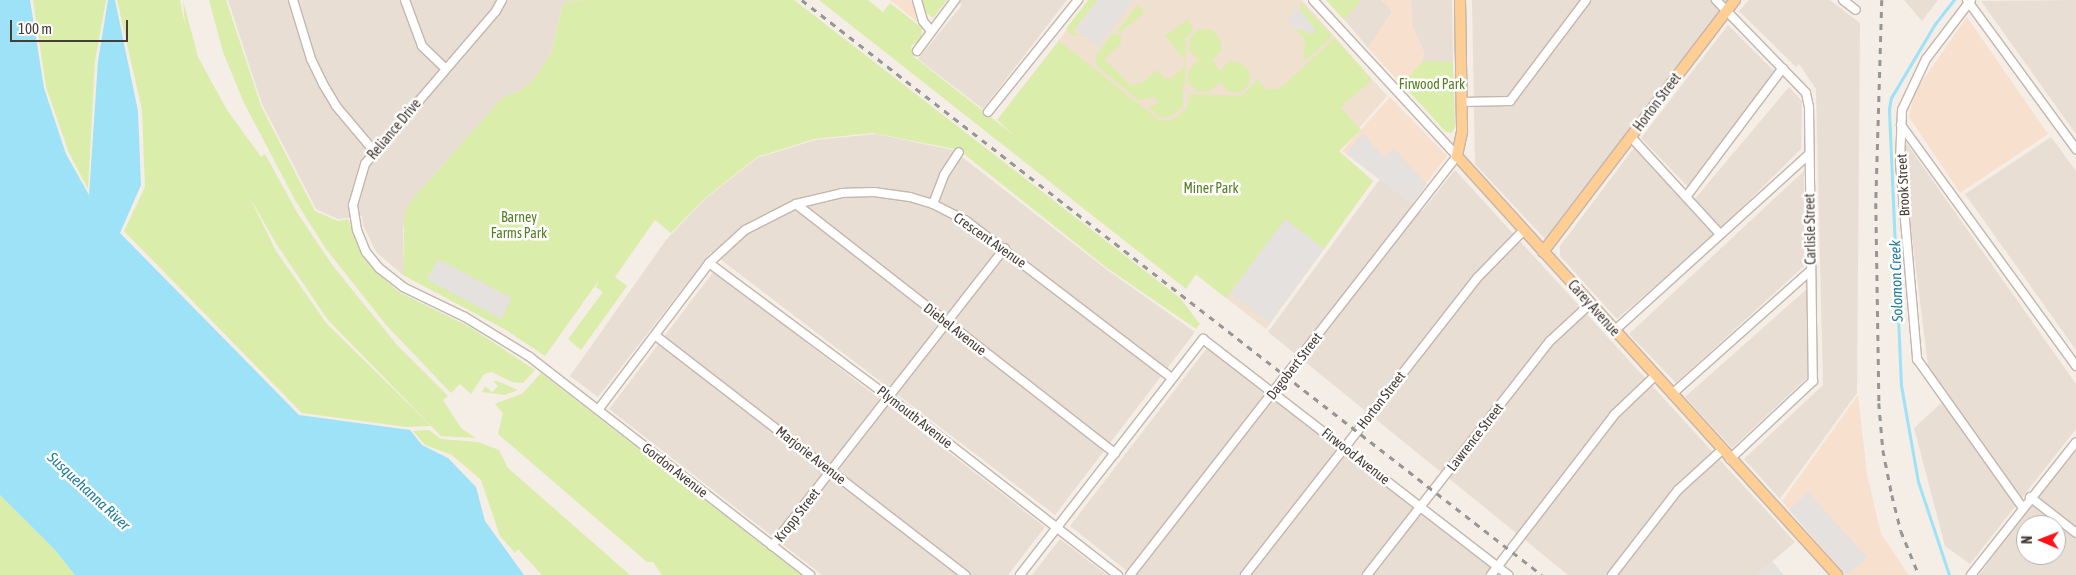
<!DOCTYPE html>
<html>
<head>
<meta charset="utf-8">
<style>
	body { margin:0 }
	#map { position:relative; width:2076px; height:575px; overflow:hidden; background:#f5eee6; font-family:"Asap Condensed",sans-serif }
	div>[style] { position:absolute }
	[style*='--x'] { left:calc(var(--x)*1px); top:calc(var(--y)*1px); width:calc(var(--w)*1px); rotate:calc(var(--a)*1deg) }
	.residential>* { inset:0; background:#e9ded4 }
	.commercial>* { inset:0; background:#f8e0cf }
	.education>* { inset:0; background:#efe0cf }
	.green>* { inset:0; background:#daedab }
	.parking>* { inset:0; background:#e5e1de }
	.water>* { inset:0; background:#9de2f7 }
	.stream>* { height:2.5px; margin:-1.25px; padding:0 1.25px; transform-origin:1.25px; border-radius:1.25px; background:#9de2f7 }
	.roads { filter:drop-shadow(1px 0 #c4b6ab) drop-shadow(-1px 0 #c4b6ab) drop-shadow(0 1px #c4b6ab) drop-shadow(0 -1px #c4b6ab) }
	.minor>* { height:8px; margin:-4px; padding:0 4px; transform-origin:4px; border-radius:4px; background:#fff }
	.major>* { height:10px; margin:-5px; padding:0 5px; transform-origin:5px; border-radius:5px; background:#ffce95 }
	.rail>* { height:2.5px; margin-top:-1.25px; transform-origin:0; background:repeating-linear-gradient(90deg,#969696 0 6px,transparent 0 12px) }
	span { translate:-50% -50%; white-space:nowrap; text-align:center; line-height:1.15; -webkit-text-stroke:5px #fff; paint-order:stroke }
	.park-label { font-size:14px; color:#567f22 }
	.street-label { font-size:14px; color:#483d35 }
	.water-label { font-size:15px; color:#207d9b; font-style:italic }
	.north { position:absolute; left:2016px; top:515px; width:50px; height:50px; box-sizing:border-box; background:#fff; border:1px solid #b6b1ae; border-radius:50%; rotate:271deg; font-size:14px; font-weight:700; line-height:20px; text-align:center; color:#483d35 }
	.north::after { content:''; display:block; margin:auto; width:18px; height:22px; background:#ff1318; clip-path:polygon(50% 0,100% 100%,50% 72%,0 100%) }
	.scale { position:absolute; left:10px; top:20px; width:118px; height:22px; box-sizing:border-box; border:2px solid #483d35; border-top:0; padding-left:6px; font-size:15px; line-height:18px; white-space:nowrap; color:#483d35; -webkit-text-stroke:4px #fff; paint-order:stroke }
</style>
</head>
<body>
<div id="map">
	<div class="residential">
		<div style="clip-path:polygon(228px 0,584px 0,563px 3px,551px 54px,532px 81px,519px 91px,502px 98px,408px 204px,403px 229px,403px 275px,376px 252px,363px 225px,362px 216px,338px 219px,316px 209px,262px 104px)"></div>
		<div style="clip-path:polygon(956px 0,1067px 0,983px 109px,918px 59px,962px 5px)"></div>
		<div style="clip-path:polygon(1360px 0,1381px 0,1393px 11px,1368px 48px,1343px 18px)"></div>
		<div style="clip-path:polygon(1411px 0,1452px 0,1453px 63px,1422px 62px,1424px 52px,1412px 26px)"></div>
		<div style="clip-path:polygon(1472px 0,1728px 0,1545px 239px,1475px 164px)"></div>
		<div style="clip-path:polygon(1749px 0,1830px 0,1860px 23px,1857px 393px,1780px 499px,1744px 459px,1823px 385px,1816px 89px,1799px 64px,1796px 67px,1739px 11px)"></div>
		<div style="clip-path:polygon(1904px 0,1938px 0,1922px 21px)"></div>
		<div style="clip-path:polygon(2076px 0,2076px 134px,1981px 1px)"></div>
		<div style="clip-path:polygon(1728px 25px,1776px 73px,1689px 188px,1641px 138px)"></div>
		<div style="clip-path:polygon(1789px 87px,1802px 101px,1801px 149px,1712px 237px,1617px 319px,1560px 256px,1560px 246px,1634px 148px,1688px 207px)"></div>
		<div style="clip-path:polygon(876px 134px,953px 150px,1106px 269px,1195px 332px,1055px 515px,711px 252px,598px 397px,570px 376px,666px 240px,705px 199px,757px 158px,815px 140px)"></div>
		<div style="clip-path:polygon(2051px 137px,2076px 171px,2076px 350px,1965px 194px)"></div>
		<div style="clip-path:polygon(1907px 144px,2076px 384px,2076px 429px,1970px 564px,1945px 546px,1914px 428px,1949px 396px,1928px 366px,1901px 148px)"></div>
		<div style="clip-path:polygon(1455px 170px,1795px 542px,1756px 575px,1568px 575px,1268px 332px,1380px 179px,1422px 211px)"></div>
		<div style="clip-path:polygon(1804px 171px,1804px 266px,1676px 383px,1629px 334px)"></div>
		<div style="clip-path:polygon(714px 271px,1045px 527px,1008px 575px,822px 575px,609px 409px)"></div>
		<div style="clip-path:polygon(1808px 288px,1807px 378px,1732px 448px,1685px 397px)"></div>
		<div style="clip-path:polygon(1207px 348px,1500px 575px,1132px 575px,1070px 526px)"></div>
		<div style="clip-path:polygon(evenodd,2076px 451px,2076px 575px,1979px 575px,2029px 508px,2076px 451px,2026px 525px,2056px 525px,2056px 555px,2026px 555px,2026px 525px)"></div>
		<div style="clip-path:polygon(1060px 539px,1107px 575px,1032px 575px)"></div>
	</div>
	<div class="commercial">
		<div style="clip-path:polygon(890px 0,913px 0,920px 24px)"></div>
		<div style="clip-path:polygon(1381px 0,1411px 0,1412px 26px,1424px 52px,1422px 62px,1402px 85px,1368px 48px,1393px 11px)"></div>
		<div style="clip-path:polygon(1967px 17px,2048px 134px,1960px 193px,1909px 117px,1914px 93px)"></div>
		<div style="clip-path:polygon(1390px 97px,1447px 156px,1412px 202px,1342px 151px)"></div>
		<div style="clip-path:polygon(1858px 395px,1867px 474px,1881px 534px,1909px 575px,1844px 575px,1782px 501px)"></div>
	</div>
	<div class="education">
		<div style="clip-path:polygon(1090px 0,1302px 0,1387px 96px,1339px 151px,1373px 181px,1266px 329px,997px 120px)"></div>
	</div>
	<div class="green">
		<div style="clip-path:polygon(33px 0,106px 0,95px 61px,88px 189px,69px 153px,46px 87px)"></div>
		<div style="clip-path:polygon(117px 0,180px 0,185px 25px,183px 0,198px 57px,227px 110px,261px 157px,265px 154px,298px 214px,333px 266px,397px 345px,448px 396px,443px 400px,461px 428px,476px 438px,441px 436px,328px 320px,277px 245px,250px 198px,276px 251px,327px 324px,431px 426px,407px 427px,302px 413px,124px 231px,145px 187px,142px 110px)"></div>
		<div style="clip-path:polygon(209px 0,226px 0,261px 106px,315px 211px,338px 221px,348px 219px,362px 256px,377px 273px,399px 292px,470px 327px,535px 370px,523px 383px,512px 382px,492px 372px,484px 374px,471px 394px,460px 384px,451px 393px,387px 326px,326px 249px,295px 200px,244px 103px,223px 52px)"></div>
		<div style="clip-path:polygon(584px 0,794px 0,1180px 298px,1200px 324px,1196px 329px,1107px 268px,959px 150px,873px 133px,814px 139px,757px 157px,704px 199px,671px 233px,655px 220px,615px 277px,627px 286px,581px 350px,568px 339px,603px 292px,596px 287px,599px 280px,545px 356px,506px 330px,403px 275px,404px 218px,408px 204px,502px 98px,519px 91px,532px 81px,551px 54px,563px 3px)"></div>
		<div style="clip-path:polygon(819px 0,868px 0,883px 12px,890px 3px,922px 28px,921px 39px,911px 46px,913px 56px,1015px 136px,997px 120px,1059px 41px,1159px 120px,1172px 120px,1186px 110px,1190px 94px,1241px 96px,1258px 80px,1266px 89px,1279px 89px,1335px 38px,1372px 80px,1340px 107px,1361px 130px,1339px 151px,1373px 181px,1324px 249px,1285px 220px,1226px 298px,1196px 274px,1186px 289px)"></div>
		<div style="clip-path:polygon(922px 0,947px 0,933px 18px,924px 11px)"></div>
		<div style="clip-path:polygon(1088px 0,1097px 0,1073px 31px,1079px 35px,1074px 36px,1066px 29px)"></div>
		<div style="clip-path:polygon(1326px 0,1361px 0,1344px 20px)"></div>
		<div style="clip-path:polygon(1301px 3px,1331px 34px,1331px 38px,1306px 60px,1303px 59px,1305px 40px,1296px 30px,1316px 30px,1300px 11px)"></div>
		<div style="clip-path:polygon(1137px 5px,1143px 9px,1142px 14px,1121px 32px,1117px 32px)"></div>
		<div style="clip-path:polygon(1188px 19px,1193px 31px,1186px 37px,1185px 60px,1165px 36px)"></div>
		<div style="clip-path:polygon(1199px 29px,1212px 30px,1220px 39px,1221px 51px,1212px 60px,1220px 71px,1229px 61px,1241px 63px,1250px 72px,1249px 84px,1240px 93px,1227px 91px,1220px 82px,1209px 91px,1196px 91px,1187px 81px,1190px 68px,1199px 59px,1189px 51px,1190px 38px)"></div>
		<div style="clip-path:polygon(1112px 34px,1121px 35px,1121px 44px,1104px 59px,1130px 85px,1142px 83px,1157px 70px,1164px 78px,1172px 78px,1183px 68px,1185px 60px,1185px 84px,1174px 84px,1183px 85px,1183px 107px,1171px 116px,1160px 117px,1148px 107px,1158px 104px,1155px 97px,1139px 100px,1097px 66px,1096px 55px)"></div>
		<div style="clip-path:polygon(1423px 61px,1453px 62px,1455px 126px,1452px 133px,1446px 132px,1402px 84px)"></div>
		<div style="clip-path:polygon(541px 373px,801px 575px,662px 575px,653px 562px,647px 562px,498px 434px,503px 413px,495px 404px,523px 393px)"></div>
		<div style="clip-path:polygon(493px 381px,497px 381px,518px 390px,505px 395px,482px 392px,485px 386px,492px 392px,498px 386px)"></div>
		<div style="clip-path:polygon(429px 430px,441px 439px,478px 442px,499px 450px,508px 468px,630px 575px,542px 575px,518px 549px,515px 553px,500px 536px,481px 480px,452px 455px,425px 445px,413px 431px)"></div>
		<div style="clip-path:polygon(0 495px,56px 551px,75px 575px,0 575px)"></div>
	</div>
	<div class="parking">
		<div style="clip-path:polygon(1098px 0,1133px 0,1098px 47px,1076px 30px)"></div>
		<div style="clip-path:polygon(1299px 9px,1316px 30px,1310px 35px,1302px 28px,1296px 30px,1286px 19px)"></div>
		<div style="clip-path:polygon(1363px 133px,1384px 157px,1394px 148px,1427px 184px,1412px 204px,1346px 154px)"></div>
		<div style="clip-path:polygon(1285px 219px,1324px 249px,1270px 323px,1230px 293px)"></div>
		<div style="clip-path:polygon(438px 259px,512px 298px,501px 319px,427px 279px)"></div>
		<div style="clip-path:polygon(1808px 492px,1867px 557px,1847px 575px,1789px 510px)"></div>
		<div style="clip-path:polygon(1772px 561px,1784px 575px,1756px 575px)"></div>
	</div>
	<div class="water">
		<div style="clip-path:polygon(0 0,30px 0,44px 88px,66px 154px,89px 195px,98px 61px,108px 0,115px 0,138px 111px,141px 185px,120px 233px,299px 415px,410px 430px,422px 445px,448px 458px,476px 487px,485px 521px,524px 575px,75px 575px,56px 551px,0 495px)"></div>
	</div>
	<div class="stream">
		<div style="--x:1949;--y:575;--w:98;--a:-108.4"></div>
		<div style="--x:1918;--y:482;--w:97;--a:-100"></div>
		<div style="--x:1901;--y:386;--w:277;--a:-92.5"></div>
		<div style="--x:1889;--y:109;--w:11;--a:-80"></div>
		<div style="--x:1891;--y:98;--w:86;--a:-59.3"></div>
		<div style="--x:1935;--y:24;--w:31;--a:-52"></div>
	</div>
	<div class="roads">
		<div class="minor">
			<div style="--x:293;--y:0;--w:62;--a:73"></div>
			<div style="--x:311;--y:59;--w:28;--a:64"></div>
			<div style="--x:323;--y:84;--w:26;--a:59"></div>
			<div style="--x:336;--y:106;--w:59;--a:49.8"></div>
			<div style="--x:405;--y:0;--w:49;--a:69.7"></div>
			<div style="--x:422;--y:46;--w:33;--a:44"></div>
			<div style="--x:502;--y:0;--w:13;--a:119"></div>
			<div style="--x:496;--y:11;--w:201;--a:130.6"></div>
			<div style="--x:365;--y:164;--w:43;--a:106.3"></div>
			<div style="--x:353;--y:205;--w:25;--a:81"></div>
			<div style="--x:357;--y:230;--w:24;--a:68"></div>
			<div style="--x:366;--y:252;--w:21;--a:51"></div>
			<div style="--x:379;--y:268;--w:31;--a:38"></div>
			<div style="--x:403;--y:287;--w:69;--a:25.8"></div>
			<div style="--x:465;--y:317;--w:76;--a:31.6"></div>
			<div style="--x:530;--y:357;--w:355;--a:37.9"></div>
			<div style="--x:917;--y:0;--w:22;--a:74"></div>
			<div style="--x:923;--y:21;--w:13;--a:51"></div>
			<div style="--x:1716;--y:0;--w:129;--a:45.9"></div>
			<div style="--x:1806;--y:93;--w:14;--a:78"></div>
			<div style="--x:1809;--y:107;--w:274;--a:89.2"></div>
			<div style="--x:1813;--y:381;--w:114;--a:136.8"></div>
			<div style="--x:1843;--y:0;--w:16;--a:38"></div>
			<div style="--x:1967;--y:0;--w:185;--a:53.8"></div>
			<div style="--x:1971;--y:0;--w:74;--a:127.3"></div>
			<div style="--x:1926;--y:59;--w:56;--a:115.2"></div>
			<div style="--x:1902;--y:110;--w:53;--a:92.2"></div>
			<div style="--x:1900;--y:163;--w:197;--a:85"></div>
			<div style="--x:1917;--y:359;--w:181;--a:54.6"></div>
			<div style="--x:917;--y:51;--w:64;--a:-53.3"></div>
			<div style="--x:1462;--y:102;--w:48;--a:-1.2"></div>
			<div style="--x:1510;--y:101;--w:126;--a:-53"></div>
			<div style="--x:988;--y:112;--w:144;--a:-51.2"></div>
			<div style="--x:1901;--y:125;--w:298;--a:54"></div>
			<div style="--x:1631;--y:137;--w:132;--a:47.5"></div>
			<div style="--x:1686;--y:197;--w:161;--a:-53.1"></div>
			<div style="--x:796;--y:204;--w:405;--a:38"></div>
			<div style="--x:933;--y:204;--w:31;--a:-69"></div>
			<div style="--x:944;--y:175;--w:27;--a:-57"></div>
			<div style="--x:709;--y:263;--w:224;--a:36.7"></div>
			<div style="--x:889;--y:397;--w:290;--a:37.9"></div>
			<div style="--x:1614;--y:331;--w:262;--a:-42.2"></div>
			<div style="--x:656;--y:336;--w:391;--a:37.7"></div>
			<div style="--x:1672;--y:394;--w:186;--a:-41.7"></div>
			<div style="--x:598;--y:410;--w:184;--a:-52.9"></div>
			<div style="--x:709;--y:263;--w:49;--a:-42.5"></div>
			<div style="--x:745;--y:230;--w:57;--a:-27"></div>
			<div style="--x:796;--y:204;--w:47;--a:-13.4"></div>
			<div style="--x:842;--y:193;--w:32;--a:-2"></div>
			<div style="--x:874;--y:192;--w:36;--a:8"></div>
			<div style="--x:910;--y:197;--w:24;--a:17"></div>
			<div style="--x:933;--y:204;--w:36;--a:27"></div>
			<div style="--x:965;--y:220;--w:260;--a:37.4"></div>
			<div style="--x:2030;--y:497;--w:58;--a:38"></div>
			<div style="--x:772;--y:546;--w:378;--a:-52"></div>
			<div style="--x:1020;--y:575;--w:299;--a:-52.2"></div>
			<div style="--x:1203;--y:339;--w:386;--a:37.7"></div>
			<div style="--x:1130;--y:575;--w:531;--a:-52.03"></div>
			<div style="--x:1457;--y:156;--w:212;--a:-132.7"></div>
			<div style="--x:1245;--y:575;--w:377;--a:-52"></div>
			<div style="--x:1477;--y:278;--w:67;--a:-45.6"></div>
			<div style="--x:1367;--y:575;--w:297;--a:-52"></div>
			<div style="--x:1550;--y:341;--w:54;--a:-42.8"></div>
			<div style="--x:1491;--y:575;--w:202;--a:-52.4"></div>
			<div style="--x:1614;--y:415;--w:57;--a:-43.6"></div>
			<div style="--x:1612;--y:575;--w:108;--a:-52.2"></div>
			<div style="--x:1678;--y:490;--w:59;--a:-42.3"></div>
			<div style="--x:1971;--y:575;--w:169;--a:-51.7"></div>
		</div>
		<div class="major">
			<div style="--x:1460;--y:0;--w:132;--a:89.1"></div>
			<div style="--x:1462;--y:132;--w:25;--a:102"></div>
			<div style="--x:1457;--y:156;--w:566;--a:47.79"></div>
			<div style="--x:1543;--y:252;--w:317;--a:-52.7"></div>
		</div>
	</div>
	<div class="rail">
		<div style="--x:802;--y:0;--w:937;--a:37.85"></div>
		<div style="--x:1882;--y:0;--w:203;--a:91.7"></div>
		<div style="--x:1876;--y:203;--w:200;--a:89.1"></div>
		<div style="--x:1879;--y:403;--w:47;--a:85.1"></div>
		<div style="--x:1883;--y:450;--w:46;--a:78.7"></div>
		<div style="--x:1892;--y:495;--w:37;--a:76"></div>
		<div style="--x:1901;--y:531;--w:48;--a:67.8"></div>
	</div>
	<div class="park-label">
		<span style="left:1432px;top:84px">Firwood Park</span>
		<span style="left:1211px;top:188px">Miner Park</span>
		<span style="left:519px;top:225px">Barney<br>Farms Park</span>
	</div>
	<div class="street-label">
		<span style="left:1657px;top:102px;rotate:-53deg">Horton Street</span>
		<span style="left:394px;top:129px;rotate:-50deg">Reliance Drive</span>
		<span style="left:1903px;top:185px;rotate:-93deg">Brook Street</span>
		<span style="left:1810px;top:229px;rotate:-91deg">Carlisle Street</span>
		<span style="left:990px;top:240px;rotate:35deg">Crescent Avenue</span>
		<span style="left:1594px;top:308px;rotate:48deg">Carey Avenue</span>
		<span style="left:955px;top:329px;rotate:38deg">Diebel Avenue</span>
		<span style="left:1294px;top:366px;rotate:-52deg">Dagobert Street</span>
		<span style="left:1381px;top:400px;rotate:-52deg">Horton Street</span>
		<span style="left:915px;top:417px;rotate:38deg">Plymouth Avenue</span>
		<span style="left:1475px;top:437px;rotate:-52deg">Lawrence Street</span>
		<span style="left:811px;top:455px;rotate:38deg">Marjorie Avenue</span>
		<span style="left:1356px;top:456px;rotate:38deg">Firwood Avenue</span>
		<span style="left:675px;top:470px;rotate:38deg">Gordon Avenue</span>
		<span style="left:797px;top:515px;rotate:-52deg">Kropp Street</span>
	</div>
	<div class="water-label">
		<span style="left:1896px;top:281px;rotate:-92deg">Solomon Creek</span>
		<span style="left:89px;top:491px;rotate:43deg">Susquehanna River</span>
	</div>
	<div class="north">N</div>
	<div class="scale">100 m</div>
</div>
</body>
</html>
